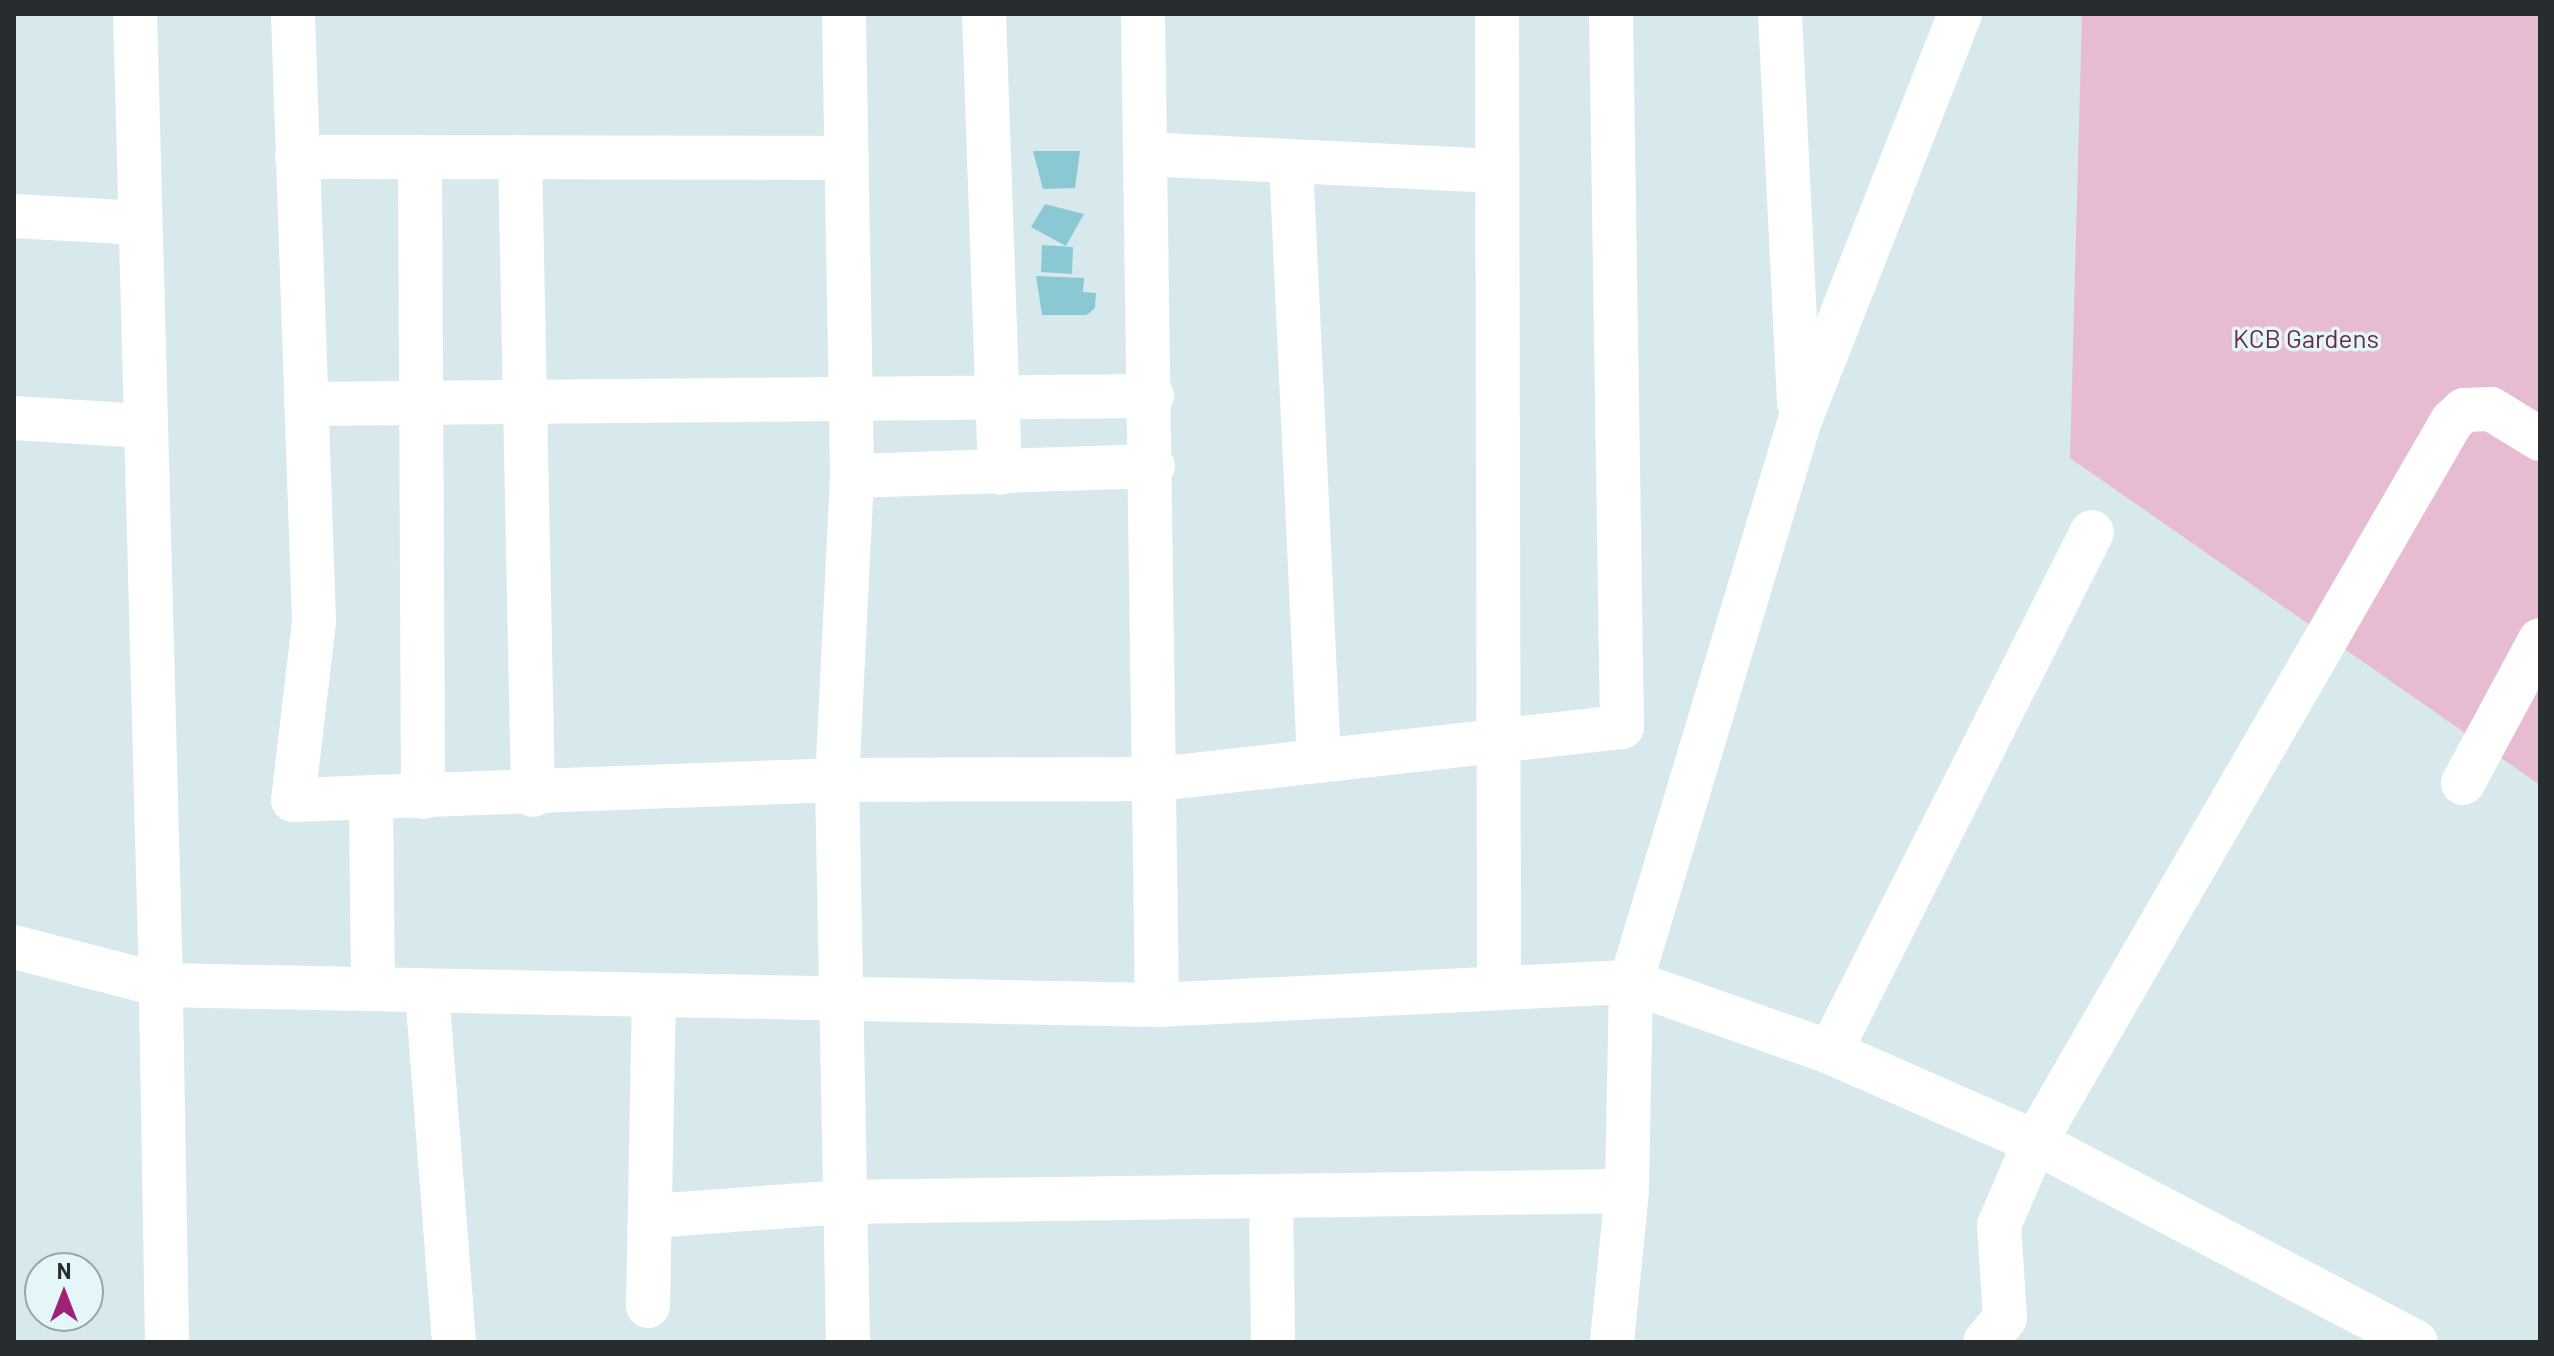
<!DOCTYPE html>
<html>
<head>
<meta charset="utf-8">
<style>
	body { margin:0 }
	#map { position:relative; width:2554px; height:1356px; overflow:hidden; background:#d7e9ec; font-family:Barlow,sans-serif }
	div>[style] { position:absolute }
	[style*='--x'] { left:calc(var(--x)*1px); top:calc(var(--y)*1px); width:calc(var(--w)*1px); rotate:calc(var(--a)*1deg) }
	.green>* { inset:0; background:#e7bbd2 }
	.building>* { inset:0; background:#8ac9d4 }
	.minor>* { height:44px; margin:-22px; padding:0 22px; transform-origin:22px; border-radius:22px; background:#fff }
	span { translate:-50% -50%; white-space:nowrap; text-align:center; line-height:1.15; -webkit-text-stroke:7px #e5f6f9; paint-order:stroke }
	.park-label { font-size:26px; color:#642a4d }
	.frame { position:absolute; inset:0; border:16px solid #272d2f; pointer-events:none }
	.north { position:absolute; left:24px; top:1252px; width:80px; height:80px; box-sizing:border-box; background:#e5f6f9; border:2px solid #99a6a8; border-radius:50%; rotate:0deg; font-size:22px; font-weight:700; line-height:32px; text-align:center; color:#272d2f }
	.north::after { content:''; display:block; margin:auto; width:28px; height:36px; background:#9f2074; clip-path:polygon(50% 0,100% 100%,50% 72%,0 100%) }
</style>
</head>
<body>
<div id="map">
	<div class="green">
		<div style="clip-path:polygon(2082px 14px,2540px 14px,2540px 785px,2070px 458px)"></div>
	</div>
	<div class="building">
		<div style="clip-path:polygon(1033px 151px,1080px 151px,1075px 188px,1043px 189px)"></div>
		<div style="clip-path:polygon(1045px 204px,1084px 214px,1066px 246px,1031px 227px)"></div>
		<div style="clip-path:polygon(1042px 245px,1073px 247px,1072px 274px,1041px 272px)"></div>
		<div style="clip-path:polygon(1036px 276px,1084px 278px,1083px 292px,1096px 293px,1095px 308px,1087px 315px,1042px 315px)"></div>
	</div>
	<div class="minor">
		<div style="--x:293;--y:14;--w:608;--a:88.02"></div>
		<div style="--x:314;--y:622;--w:179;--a:96.7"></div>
		<div style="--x:293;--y:800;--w:544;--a:-2.11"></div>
		<div style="--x:837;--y:780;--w:320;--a:-0.2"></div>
		<div style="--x:1157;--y:779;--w:468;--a:-6.4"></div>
		<div style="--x:1622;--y:727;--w:713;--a:-90.88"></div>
		<div style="--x:844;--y:14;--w:462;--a:89"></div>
		<div style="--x:852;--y:476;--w:304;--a:92.8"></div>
		<div style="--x:837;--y:780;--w:562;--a:88.88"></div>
		<div style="--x:984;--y:14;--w:459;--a:88"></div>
		<div style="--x:1143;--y:14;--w:991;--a:89.19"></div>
		<div style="--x:1497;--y:14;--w:974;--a:89.88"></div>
		<div style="--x:1780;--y:14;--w:389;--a:87.2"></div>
		<div style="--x:1960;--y:14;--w:436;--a:111.5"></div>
		<div style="--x:1800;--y:420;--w:587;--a:106.74"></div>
		<div style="--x:1631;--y:982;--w:211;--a:19.4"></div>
		<div style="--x:1830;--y:1052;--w:224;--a:23.7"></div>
		<div style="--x:2035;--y:1142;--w:430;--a:27.7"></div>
		<div style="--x:1146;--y:154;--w:350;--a:2.8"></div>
		<div style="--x:297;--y:157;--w:549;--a:0.1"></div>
		<div style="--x:420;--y:157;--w:640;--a:89.73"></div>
		<div style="--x:520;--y:157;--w:638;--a:88.83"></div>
		<div style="--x:1291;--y:162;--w:599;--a:87.32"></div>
		<div style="--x:14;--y:216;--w:126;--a:3.2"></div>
		<div style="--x:306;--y:404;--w:846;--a:-0.54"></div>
		<div style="--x:14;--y:418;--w:131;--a:3.5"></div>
		<div style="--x:852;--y:476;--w:301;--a:-1.9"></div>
		<div style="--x:2463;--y:783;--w:162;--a:-61.7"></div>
		<div style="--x:371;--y:799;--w:190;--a:89.4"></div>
		<div style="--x:14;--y:947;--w:152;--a:14.5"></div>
		<div style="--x:161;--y:985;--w:971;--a:-91.53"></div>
		<div style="--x:427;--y:991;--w:352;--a:85.6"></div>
		<div style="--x:1830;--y:1052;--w:582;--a:-63.26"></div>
		<div style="--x:1271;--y:1196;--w:146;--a:89.2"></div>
		<div style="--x:652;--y:1216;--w:190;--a:-4.2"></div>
		<div style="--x:841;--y:1202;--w:786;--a:-0.8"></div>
		<div style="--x:648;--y:1306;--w:311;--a:-88.9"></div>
		<div style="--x:167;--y:1342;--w:357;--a:-91"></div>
		<div style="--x:161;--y:985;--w:996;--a:1.15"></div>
		<div style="--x:1157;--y:1005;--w:475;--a:-2.8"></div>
		<div style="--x:1631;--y:982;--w:209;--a:91.1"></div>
		<div style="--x:1627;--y:1191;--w:152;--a:95.7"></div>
		<div style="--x:1985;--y:1342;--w:31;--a:-50"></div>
		<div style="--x:2005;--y:1318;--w:93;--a:-93.7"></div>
		<div style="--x:1999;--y:1225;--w:90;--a:-66.6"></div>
		<div style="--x:2035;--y:1142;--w:833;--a:-59.96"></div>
		<div style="--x:2452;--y:421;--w:16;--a:-43"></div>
		<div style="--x:2464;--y:410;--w:27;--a:-2"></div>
		<div style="--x:2491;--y:409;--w:57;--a:31.5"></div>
	</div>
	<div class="park-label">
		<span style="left:2306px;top:338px">KCB Gardens</span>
	</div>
	<div class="frame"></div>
	<div class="north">N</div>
</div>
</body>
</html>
